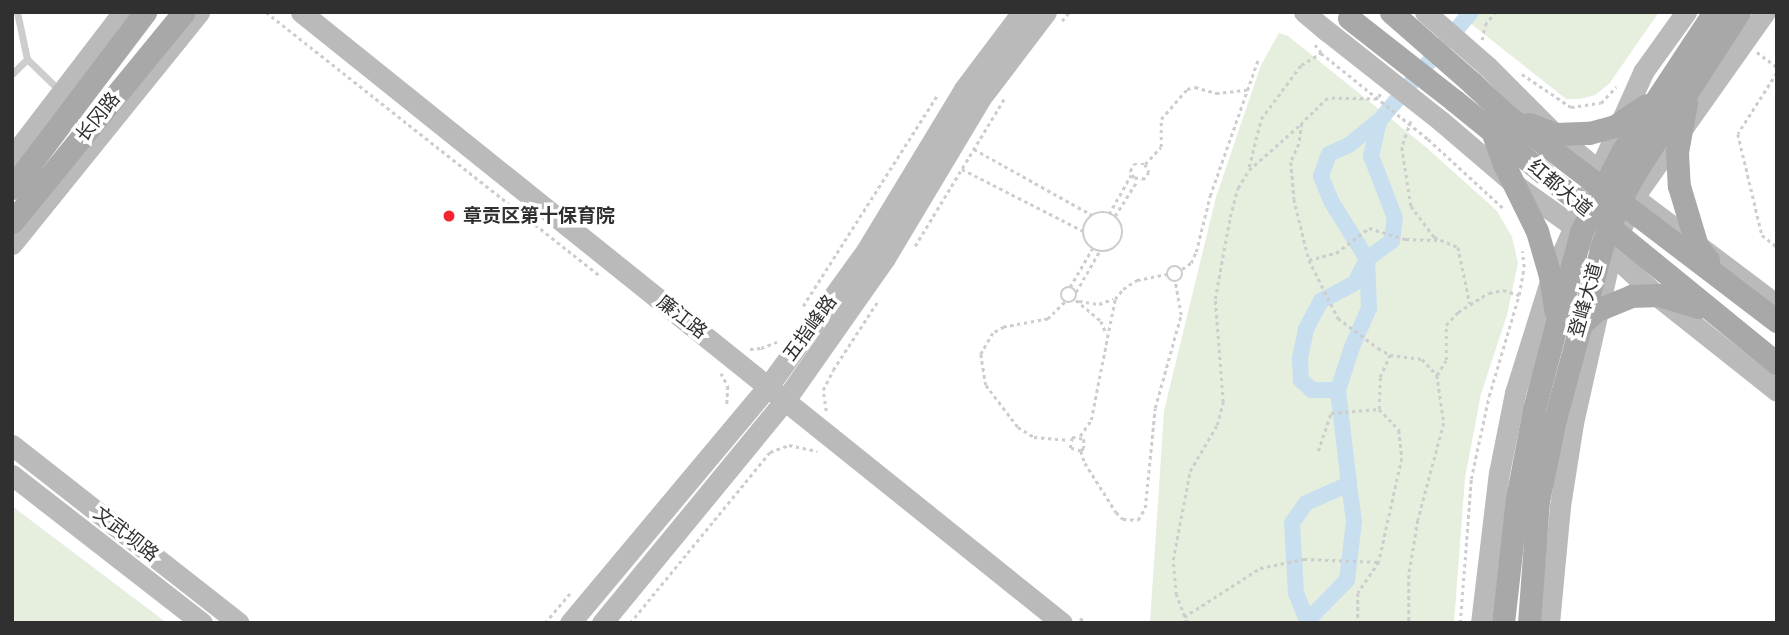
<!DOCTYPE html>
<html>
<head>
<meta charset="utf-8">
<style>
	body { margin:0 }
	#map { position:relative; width:1789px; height:635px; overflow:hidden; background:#fff; font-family:"PT Sans Narrow","Noto Sans SC",sans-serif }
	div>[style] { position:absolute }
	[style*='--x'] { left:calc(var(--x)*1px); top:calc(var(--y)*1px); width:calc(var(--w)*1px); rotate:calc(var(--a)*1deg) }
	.green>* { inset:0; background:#e6eedd }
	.canal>* { height:16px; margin:-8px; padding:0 8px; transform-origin:8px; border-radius:8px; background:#c8dfef }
	.path>* { height:2.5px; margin-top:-1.25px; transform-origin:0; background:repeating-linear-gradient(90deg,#cdcdcd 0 3.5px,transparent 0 7px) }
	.path>.ring { margin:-1.25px; padding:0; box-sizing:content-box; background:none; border:2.5px solid #cdcdcd; border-radius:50% }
	.lane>* { height:7px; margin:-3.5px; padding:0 3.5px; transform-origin:3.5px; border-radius:3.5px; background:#cdcdcd }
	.secondary>* { height:21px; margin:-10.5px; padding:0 10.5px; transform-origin:10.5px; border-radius:10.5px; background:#bababa }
	.primary>* { height:23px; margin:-11.5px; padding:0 11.5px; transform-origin:11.5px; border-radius:11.5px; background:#a8a8a8 }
	.path-bridge>* { height:2.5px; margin-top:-1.25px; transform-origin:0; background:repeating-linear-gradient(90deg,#cdcdcd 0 3.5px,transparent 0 7px) }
	.secondary-bridge>* { height:21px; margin:-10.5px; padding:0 10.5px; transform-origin:10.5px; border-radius:10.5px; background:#bababa }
	.primary-bridge>* { height:23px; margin:-11.5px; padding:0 11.5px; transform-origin:11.5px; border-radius:11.5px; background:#a8a8a8 }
	.dots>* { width:19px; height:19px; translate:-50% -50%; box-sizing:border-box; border:4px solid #fff; border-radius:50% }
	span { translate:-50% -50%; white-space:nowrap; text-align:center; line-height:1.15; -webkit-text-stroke:7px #fff; paint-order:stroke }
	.street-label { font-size:19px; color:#303030 }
	.poi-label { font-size:19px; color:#303030; font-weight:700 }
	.left { translate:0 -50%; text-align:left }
	.frame { position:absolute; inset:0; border:14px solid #303030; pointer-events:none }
</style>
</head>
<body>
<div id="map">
	<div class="green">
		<div style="clip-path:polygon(1456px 12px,1659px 12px,1609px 84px,1595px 95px,1580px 99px,1566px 99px)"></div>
		<div style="clip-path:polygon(1279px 33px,1288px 36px,1427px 148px,1497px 211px,1512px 237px,1518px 263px,1507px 315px,1481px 394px,1465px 478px,1454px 623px,1150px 623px,1164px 411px,1216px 197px,1261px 65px)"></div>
		<div style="clip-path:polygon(12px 506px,167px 623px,12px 623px)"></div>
	</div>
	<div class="canal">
		<div style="--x:1338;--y:390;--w:45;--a:-72"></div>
		<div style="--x:1352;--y:347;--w:43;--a:-66.4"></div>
		<div style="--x:1369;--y:308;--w:49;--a:-92.3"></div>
		<div style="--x:1367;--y:259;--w:68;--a:-121.8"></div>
		<div style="--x:1331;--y:201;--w:27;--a:-112"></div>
		<div style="--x:1321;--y:176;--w:23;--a:-70"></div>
		<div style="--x:1329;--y:154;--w:22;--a:-24"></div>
		<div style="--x:1349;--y:145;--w:38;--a:-39"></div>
		<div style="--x:1309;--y:619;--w:54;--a:-45.7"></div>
		<div style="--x:1347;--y:580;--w:59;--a:-83.2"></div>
		<div style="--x:1354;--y:521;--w:37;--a:-98"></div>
		<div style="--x:1308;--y:623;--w:31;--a:-112"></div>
		<div style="--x:1296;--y:594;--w:71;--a:-93.2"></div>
		<div style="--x:1292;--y:523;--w:24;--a:-55"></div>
		<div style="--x:1306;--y:503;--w:47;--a:-23.8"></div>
		<div style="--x:1349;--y:484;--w:95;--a:-96.7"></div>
		<div style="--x:1338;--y:390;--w:26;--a:180"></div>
		<div style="--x:1312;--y:390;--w:15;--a:-138"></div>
		<div style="--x:1301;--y:380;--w:22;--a:-93"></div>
		<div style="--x:1300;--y:358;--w:30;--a:-78"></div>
		<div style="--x:1306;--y:329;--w:32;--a:-62"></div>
		<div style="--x:1321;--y:301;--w:38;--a:-28"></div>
		<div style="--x:1355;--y:283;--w:27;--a:-63"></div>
		<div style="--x:1367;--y:259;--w:31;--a:-36"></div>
		<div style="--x:1392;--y:241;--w:23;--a:-83"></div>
		<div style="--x:1395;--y:218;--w:66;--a:-111.2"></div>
		<div style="--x:1371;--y:156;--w:36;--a:-77"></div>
		<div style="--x:1379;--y:121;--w:143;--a:-49.8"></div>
	</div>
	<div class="path">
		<div style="--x:266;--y:12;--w:427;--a:38.3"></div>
		<div style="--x:1062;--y:21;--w:11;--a:-52"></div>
		<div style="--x:1482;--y:40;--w:15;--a:-79"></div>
		<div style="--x:1485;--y:25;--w:16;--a:-52"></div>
		<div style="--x:1757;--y:52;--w:25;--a:37"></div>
		<div style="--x:1777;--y:73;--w:72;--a:122.6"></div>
		<div style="--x:1738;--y:134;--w:104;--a:76.6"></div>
		<div style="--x:1762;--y:235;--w:19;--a:39"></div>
		<div style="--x:1522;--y:74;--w:59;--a:34"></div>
		<div style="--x:1571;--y:107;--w:30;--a:-8"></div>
		<div style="--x:1601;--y:103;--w:22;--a:-47"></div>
		<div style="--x:1381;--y:94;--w:6;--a:129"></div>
		<div style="--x:1377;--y:99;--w:49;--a:-178.8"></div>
		<div style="--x:1328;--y:98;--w:36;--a:136"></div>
		<div style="--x:1302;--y:123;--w:21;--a:98"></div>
		<div style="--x:1299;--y:144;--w:20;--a:114"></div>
		<div style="--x:1291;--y:162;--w:37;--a:85"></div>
		<div style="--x:1294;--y:199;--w:63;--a:76.2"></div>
		<div style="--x:1309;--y:260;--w:65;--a:63.4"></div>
		<div style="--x:1338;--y:318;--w:50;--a:36.9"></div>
		<div style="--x:1378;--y:348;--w:14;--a:30"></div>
		<div style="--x:1390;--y:355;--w:32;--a:7"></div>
		<div style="--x:1422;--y:359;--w:22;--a:47"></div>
		<div style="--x:1437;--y:375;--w:49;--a:81.7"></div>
		<div style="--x:1444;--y:423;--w:100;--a:105"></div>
		<div style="--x:1418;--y:520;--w:56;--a:99.3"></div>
		<div style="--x:1409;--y:575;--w:48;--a:90"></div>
		<div style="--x:1411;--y:121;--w:28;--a:109"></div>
		<div style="--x:1402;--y:147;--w:60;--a:81.3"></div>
		<div style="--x:1411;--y:206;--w:39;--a:53"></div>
		<div style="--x:1434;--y:237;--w:26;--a:23"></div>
		<div style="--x:1458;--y:247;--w:58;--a:78.1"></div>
		<div style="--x:1428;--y:139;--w:102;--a:42.6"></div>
		<div style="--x:974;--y:149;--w:135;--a:29.2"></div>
		<div style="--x:1145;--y:164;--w:9;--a:63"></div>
		<div style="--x:1149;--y:172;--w:8;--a:120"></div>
		<div style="--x:1145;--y:179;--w:11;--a:-175"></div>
		<div style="--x:1134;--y:178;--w:8;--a:-120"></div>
		<div style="--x:1130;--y:171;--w:8;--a:-60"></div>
		<div style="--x:1134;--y:164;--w:11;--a:0"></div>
		<div style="--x:1145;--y:164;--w:23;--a:-47"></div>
		<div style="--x:1161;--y:147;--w:28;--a:-90"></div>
		<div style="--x:1161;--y:119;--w:40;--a:-49"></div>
		<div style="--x:1187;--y:89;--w:8;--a:-14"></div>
		<div style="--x:1195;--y:87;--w:22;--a:16"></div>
		<div style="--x:1216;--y:93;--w:31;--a:-6"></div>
		<div style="--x:1249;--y:167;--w:49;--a:-76"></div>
		<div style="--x:1261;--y:119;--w:67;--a:-53.5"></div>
		<div style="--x:1301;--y:65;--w:23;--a:-31"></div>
		<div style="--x:1321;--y:53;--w:10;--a:-127"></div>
		<div style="--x:962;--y:169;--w:136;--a:27.1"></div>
		<div class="ring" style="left:1083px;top:212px;width:37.5px;height:37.5px"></div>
		<div style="--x:1109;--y:214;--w:45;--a:-60.6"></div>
		<div style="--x:1115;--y:216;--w:41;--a:-57.8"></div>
		<div style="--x:915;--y:246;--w:172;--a:-58.8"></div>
		<div style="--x:1309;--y:260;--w:28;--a:-15"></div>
		<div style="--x:1336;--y:253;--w:41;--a:-37.1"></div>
		<div style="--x:1369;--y:228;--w:39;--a:17"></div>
		<div style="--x:1406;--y:239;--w:33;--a:2"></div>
		<div class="ring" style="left:1167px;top:266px;width:13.5px;height:13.5px"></div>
		<div style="--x:1182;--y:269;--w:11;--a:-34"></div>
		<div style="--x:1191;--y:263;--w:12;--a:-66"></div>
		<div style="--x:1196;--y:252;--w:58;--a:-76"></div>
		<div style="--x:1210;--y:196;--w:144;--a:-70.6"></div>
		<div style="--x:1070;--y:287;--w:44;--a:-59.9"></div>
		<div class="ring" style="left:1061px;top:287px;width:13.5px;height:13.5px"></div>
		<div style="--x:1076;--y:292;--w:46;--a:-60.1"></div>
		<div style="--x:1076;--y:300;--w:33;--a:40"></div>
		<div style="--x:1101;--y:321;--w:13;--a:67"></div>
		<div style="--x:1079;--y:301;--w:20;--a:9"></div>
		<div style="--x:1099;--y:304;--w:15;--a:-20"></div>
		<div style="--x:1065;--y:302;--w:24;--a:135"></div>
		<div style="--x:1048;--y:319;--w:45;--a:169.7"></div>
		<div style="--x:1004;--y:327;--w:13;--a:151"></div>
		<div style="--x:993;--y:333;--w:24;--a:120"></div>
		<div style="--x:981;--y:354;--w:31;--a:81"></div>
		<div style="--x:986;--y:385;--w:53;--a:52.7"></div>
		<div style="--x:1018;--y:427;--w:19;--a:32"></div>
		<div style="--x:1034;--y:437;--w:35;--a:5"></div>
		<div style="--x:803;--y:306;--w:249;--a:-57.5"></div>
		<div style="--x:750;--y:349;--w:11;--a:-5"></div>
		<div style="--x:761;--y:348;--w:17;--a:-21"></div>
		<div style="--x:721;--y:373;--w:15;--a:62"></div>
		<div style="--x:728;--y:386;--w:20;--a:93"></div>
		<div style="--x:1437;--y:375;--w:17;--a:-59"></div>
		<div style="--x:1446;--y:360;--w:35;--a:-90"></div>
		<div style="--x:1446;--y:325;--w:18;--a:-47"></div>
		<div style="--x:1458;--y:312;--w:36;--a:-32"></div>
		<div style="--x:1489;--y:293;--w:14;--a:-12"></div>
		<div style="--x:1503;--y:290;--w:17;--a:17"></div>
		<div style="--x:1379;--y:409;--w:32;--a:-88"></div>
		<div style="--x:1380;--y:377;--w:24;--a:-66"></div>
		<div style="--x:826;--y:411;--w:21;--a:-98"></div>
		<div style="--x:823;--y:390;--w:22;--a:-63"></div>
		<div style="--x:833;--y:370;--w:82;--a:-56.9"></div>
		<div style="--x:1080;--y:436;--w:19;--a:-55"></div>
		<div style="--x:1091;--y:420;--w:123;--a:-78.8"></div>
		<div style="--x:1115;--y:299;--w:13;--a:-51"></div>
		<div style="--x:1123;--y:289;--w:17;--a:-33"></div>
		<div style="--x:1137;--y:280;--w:31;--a:-11"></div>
		<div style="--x:1081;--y:451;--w:11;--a:-165"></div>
		<div style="--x:1070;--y:448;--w:11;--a:-80"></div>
		<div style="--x:1072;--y:437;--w:12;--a:9"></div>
		<div style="--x:1084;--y:439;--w:9;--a:90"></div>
		<div style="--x:1084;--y:448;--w:4;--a:135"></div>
		<div style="--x:1081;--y:451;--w:13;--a:72"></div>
		<div style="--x:1085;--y:463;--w:58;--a:57.7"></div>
		<div style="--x:1116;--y:512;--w:10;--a:45"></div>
		<div style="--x:1123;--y:519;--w:15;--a:4"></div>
		<div style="--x:1138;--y:520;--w:14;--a:-60"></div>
		<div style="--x:1145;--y:508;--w:100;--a:-84.3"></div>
		<div style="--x:1155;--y:408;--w:97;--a:-74.4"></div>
		<div style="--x:1181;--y:315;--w:34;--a:-100"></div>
		<div style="--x:1318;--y:451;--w:40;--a:-71.1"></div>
		<div style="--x:1331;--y:413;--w:48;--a:-4.8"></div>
		<div style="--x:1379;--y:409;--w:29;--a:46"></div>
		<div style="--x:1399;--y:430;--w:28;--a:84"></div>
		<div style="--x:1402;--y:458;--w:107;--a:102.5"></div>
		<div style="--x:1379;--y:562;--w:37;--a:124"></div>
		<div style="--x:1358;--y:593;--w:30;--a:90"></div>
		<div style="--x:1184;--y:617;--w:90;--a:-32.8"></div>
		<div style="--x:1260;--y:568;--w:45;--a:-11.6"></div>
		<div style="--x:1304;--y:559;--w:75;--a:2.3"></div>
		<div style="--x:1080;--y:618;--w:9;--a:36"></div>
		<div style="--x:545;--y:623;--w:39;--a:-50"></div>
		<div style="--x:630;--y:623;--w:221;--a:-50.7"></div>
		<div style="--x:770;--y:452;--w:20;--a:-20"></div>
		<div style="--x:789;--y:445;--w:29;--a:12"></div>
		<div style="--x:1187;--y:623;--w:30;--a:-111"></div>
		<div style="--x:1176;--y:595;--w:35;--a:-95"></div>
		<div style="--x:1173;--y:560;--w:91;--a:-79.2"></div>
		<div style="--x:1190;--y:471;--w:53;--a:-59.6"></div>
		<div style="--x:1217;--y:425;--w:24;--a:-75"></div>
		<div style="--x:1223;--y:402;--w:103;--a:-94.4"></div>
		<div style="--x:1215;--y:299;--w:83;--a:-79.6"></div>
		<div style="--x:1230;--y:217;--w:30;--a:-75"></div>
		<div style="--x:1238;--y:188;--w:21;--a:-59"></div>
		<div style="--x:1249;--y:170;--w:71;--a:-41.6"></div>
		<div style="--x:1460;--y:623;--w:144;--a:-85.6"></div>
		<div style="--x:1471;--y:479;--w:85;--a:-77.8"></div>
		<div style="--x:1489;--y:396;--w:105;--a:-73.5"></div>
		<div style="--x:1519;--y:295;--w:28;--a:-80"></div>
		<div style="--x:1524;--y:267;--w:16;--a:-97"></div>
	</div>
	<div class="lane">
		<div style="--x:17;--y:12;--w:48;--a:78"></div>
		<div style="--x:27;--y:59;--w:46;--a:44.1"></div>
		<div style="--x:12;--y:74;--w:21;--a:-45"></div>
	</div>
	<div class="secondary">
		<div style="--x:301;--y:12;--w:976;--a:38.76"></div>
		<div style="--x:1304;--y:12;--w:30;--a:40"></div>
		<div style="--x:1487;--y:66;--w:96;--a:45"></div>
		<div style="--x:1555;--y:134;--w:59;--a:40.2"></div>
		<div style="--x:1600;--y:172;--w:221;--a:36.9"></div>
		<div style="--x:1441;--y:121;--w:100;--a:40.5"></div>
		<div style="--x:1517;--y:186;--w:115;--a:35.5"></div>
		<div style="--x:1611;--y:253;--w:62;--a:43"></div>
		<div style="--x:1656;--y:295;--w:154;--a:38.4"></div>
		<div style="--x:12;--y:157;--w:183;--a:-52.6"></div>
		<div style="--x:12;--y:244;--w:298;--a:-51.1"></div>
		<div style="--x:12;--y:445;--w:288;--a:38.1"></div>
		<div style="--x:12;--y:475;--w:241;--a:37.9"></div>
		<div style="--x:570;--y:623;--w:310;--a:-50.1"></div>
		<div style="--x:769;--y:385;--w:165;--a:-54.1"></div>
		<div style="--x:866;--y:251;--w:189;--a:-58.8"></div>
		<div style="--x:964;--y:89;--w:96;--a:-53"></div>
		<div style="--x:602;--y:623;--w:290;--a:-50.6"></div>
		<div style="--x:786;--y:399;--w:172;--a:-54.9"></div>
		<div style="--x:885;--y:258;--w:185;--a:-59.1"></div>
		<div style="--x:980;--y:99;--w:109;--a:-52.8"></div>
		<div style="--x:1481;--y:623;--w:151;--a:-83.2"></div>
		<div style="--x:1499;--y:473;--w:82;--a:-78.7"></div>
		<div style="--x:1515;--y:393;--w:121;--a:-72.6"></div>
		<div style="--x:1551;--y:278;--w:226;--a:-65.9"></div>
		<div style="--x:1643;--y:72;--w:74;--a:-54.4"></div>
		<div style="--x:1549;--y:623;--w:118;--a:-84.6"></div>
		<div style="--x:1560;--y:506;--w:84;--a:-81.1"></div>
		<div style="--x:1573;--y:423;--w:174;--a:-77.4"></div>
		<div style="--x:1611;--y:253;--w:61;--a:-67.7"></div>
		<div style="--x:1634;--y:197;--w:227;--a:-54.7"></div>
	</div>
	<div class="primary">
		<div style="--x:1472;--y:83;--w:45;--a:43.2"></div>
		<div style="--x:1505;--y:114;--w:342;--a:37.3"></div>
		<div style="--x:1455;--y:101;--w:416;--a:39.2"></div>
		<div style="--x:1686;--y:103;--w:50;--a:100.4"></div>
		<div style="--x:1677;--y:152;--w:34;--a:87"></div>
		<div style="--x:1679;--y:186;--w:63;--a:73.3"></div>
		<div style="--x:1697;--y:246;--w:18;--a:52"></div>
		<div style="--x:1529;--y:124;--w:28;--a:21"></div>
		<div style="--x:1555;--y:134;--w:34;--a:-2"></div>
		<div style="--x:1589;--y:133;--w:27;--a:-15"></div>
		<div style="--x:1615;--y:126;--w:37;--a:-34"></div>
		<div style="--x:1492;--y:131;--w:33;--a:70"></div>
		<div style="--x:1503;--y:162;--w:77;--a:63.8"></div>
		<div style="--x:1537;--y:231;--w:47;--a:73.9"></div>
		<div style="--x:1550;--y:276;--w:36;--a:81"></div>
		<div style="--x:12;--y:188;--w:221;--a:-52.9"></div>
		<div style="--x:12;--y:222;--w:271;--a:-50.7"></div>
		<div style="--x:1579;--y:326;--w:24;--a:-42"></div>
		<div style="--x:1597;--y:310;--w:37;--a:-22"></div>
		<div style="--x:1631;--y:296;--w:28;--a:-2"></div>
		<div style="--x:1659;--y:295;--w:41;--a:17.1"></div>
		<div style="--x:1503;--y:623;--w:125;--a:-83.6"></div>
		<div style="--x:1517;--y:499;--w:92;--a:-79.3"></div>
		<div style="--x:1534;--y:409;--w:183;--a:-75.1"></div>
		<div style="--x:1581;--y:232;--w:92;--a:-62.9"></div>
		<div style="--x:1623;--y:150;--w:165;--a:-56.6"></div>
		<div style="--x:1529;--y:623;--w:122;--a:-85.8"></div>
		<div style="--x:1538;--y:501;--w:84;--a:-78.3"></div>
		<div style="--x:1555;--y:419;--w:179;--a:-74.8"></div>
		<div style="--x:1602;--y:246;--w:49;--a:-68.6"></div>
		<div style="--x:1620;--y:200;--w:37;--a:-61"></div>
		<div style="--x:1638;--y:168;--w:186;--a:-57.1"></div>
	</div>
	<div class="path-bridge">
		<div style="--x:1321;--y:53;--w:137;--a:38.8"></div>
	</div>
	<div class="secondary-bridge">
		<div style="--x:1425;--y:12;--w:82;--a:41.1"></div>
		<div style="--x:1327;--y:31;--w:145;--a:38.3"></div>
	</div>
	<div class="primary-bridge">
		<div style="--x:1391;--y:12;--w:108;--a:41.2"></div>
		<div style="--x:1349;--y:18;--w:135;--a:38.1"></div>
	</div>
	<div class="dots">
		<div style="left:449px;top:216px;background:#f42531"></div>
	</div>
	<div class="street-label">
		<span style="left:98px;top:117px;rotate:-51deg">长冈路</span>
		<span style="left:1560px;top:188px;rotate:40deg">红都大道</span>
		<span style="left:1586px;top:300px;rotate:-74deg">登峰大道</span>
		<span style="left:682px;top:317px;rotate:38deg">廉江路</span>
		<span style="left:810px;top:328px;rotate:-54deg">五指峰路</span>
		<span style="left:126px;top:534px;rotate:38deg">文武坝路</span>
	</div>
	<div class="poi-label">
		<span class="left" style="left:463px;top:216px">章贡区第十保育院</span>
	</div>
	<div class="frame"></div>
</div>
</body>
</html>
